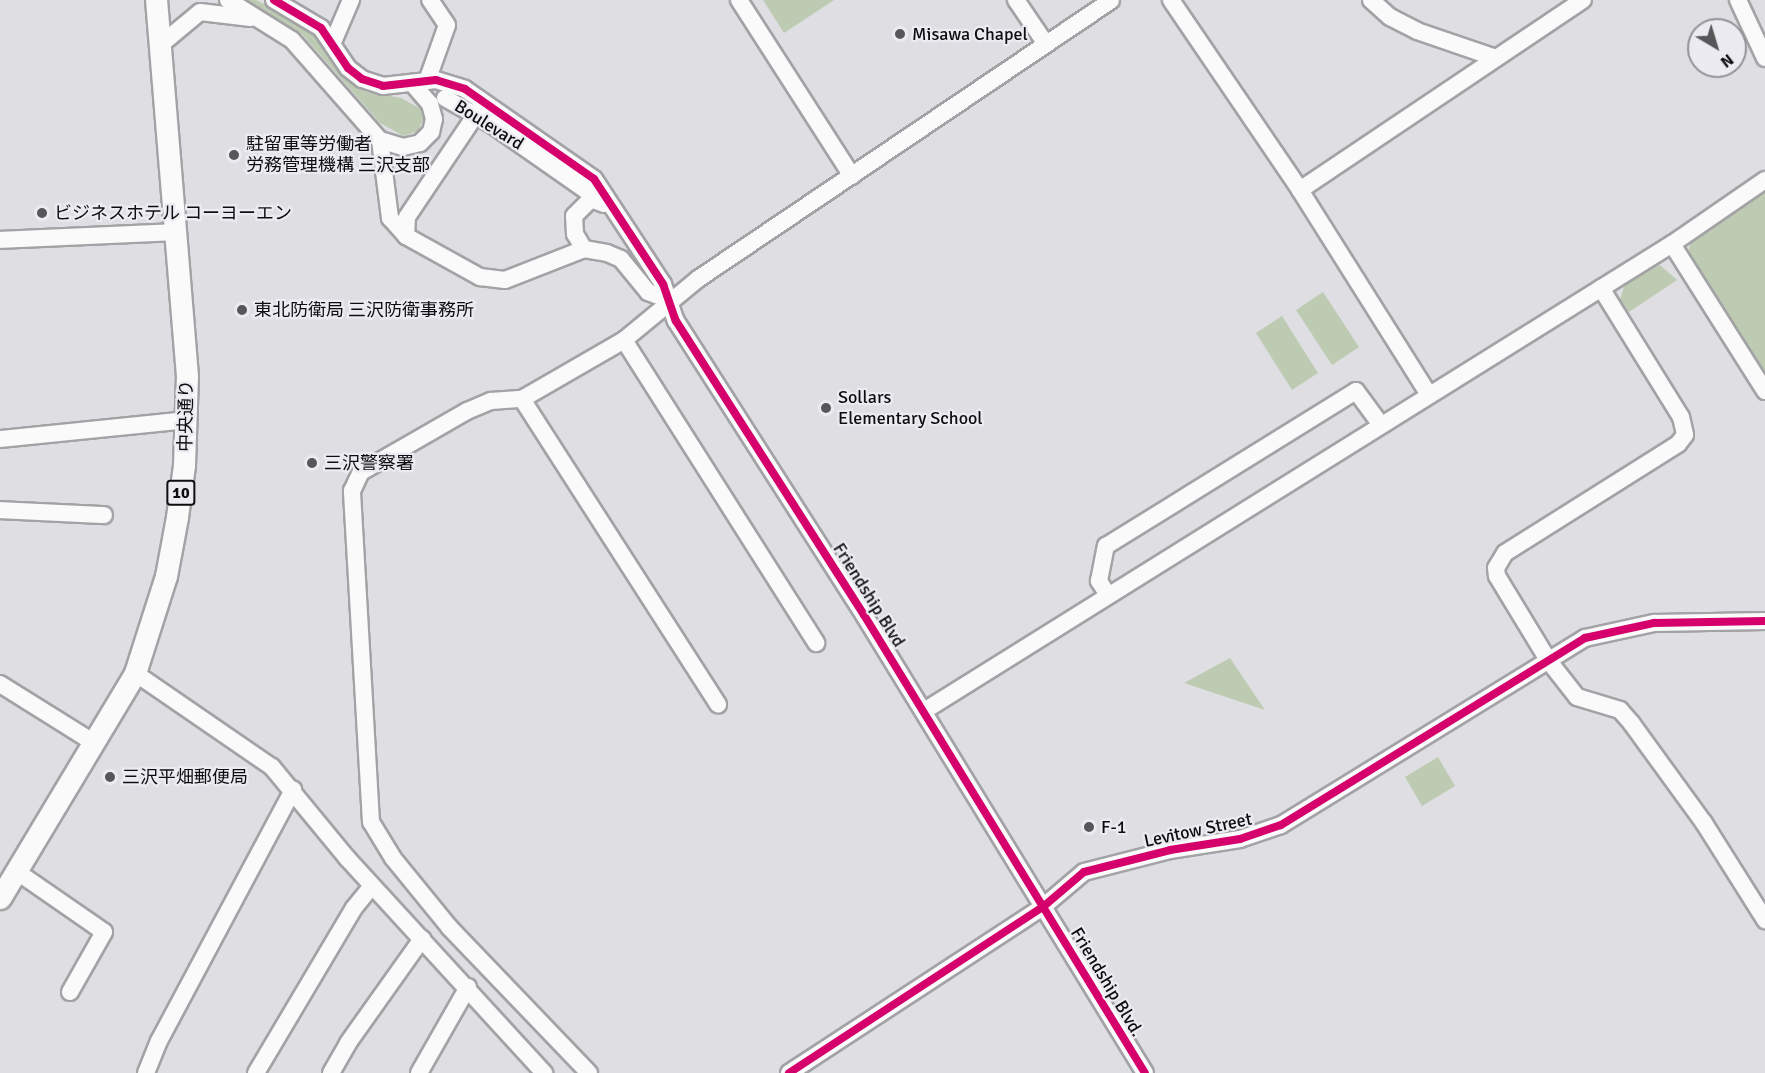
<!DOCTYPE html>
<html>
<head>
<meta charset="utf-8">
<style>
	body { margin:0 }
	#map { position:relative; width:1765px; height:1073px; overflow:hidden; background:#dfdee3; font-family:Signika,"Noto Sans JP",sans-serif }
	div>[style] { position:absolute }
	[style*='--x'] { left:calc(var(--x)*1px); top:calc(var(--y)*1px); width:calc(var(--w)*1px); rotate:calc(var(--a)*1deg) }
	.green>* { inset:0; background:#bdcbb2 }
	.roads { filter:drop-shadow(2px 0 #a3a3a6) drop-shadow(-2px 0 #a3a3a6) drop-shadow(0 2px #a3a3a6) drop-shadow(0 -2px #a3a3a6) }
	.minor>* { height:16px; margin:-8px; padding:0 8px; transform-origin:8px; border-radius:8px; background:#fafafb }
	.major>* { height:21px; margin:-10.5px; padding:0 10.5px; transform-origin:10.5px; border-radius:10.5px; background:#fafafb }
	.cycleway>* { height:8px; margin:-4px; padding:0 4px; transform-origin:4px; border-radius:4px; background:#d6006c }
	.dots>* { width:16px; height:16px; translate:-50% -50%; box-sizing:border-box; border:3px solid #ebebf1; border-radius:50% }
	span { translate:-50% -50%; white-space:nowrap; text-align:center; line-height:1.15; -webkit-text-stroke:4.5px #ebebf1; paint-order:stroke }
	.shield-label span { padding:2px 4px; background:#ebebf1; border:2px solid; border-radius:4px; -webkit-text-stroke-width:0 }
	.shield-label { font-size:16px; color:#0e0e10; font-weight:700 }
	.poi-label { font-size:18px; color:#0e0e10 }
	.left { translate:0 -50%; text-align:left }
	.street-label { font-size:18px; color:#0e0e10 }
	.north { position:absolute; left:1687px; top:18px; width:60px; height:60px; box-sizing:border-box; background:#ebebf1; border:2px solid #939397; border-radius:50%; rotate:142deg; font-size:16px; font-weight:700; line-height:24px; text-align:center; color:#0e0e10 }
	.north::after { content:''; display:block; margin:auto; width:21px; height:27px; background:#57575a; clip-path:polygon(50% 0,100% 100%,50% 72%,0 100%) }
</style>
</head>
<body>
<div id="map">
	<div class="green">
		<div style="clip-path:polygon(237px 0,256px 0,310px 27px,326px 43px,345px 77px,366px 92px,401px 98px,421px 109px,424px 118px,418px 131px,404px 136px,380px 123px,301px 33px)"></div>
		<div style="clip-path:polygon(763px 0,834px 0,784px 33px)"></div>
		<div style="clip-path:polygon(1765px 189px,1765px 378px,1688px 254px,1691px 238px)"></div>
		<div style="clip-path:polygon(1660px 265px,1677px 280px,1629px 312px,1625px 309px,1620px 300px,1625px 283px,1635px 274px)"></div>
		<div style="clip-path:polygon(1323px 292px,1359px 347px,1332px 365px,1296px 310px)"></div>
		<div style="clip-path:polygon(1282px 316px,1318px 373px,1292px 390px,1256px 333px)"></div>
		<div style="clip-path:polygon(1230px 658px,1265px 710px,1184px 683px)"></div>
		<div style="clip-path:polygon(1438px 757px,1455px 786px,1422px 806px,1405px 777px)"></div>
	</div>
	<div class="roads">
		<div class="minor">
			<div style="--x:228;--y:0;--w:75;--a:32"></div>
			<div style="--x:292;--y:40;--w:133;--a:48.7"></div>
			<div style="--x:380;--y:140;--w:79;--a:82.7"></div>
			<div style="--x:390;--y:218;--w:24;--a:48"></div>
			<div style="--x:406;--y:236;--w:85;--a:29"></div>
			<div style="--x:480;--y:277;--w:25;--a:7"></div>
			<div style="--x:505;--y:280;--w:85;--a:-21.4"></div>
			<div style="--x:584;--y:249;--w:23;--a:10"></div>
			<div style="--x:607;--y:253;--w:15;--a:23"></div>
			<div style="--x:621;--y:259;--w:43;--a:50.7"></div>
			<div style="--x:648;--y:292;--w:22;--a:21"></div>
			<div style="--x:274;--y:0;--w:55;--a:30.8"></div>
			<div style="--x:321;--y:28;--w:48;--a:56"></div>
			<div style="--x:348;--y:68;--w:18;--a:38"></div>
			<div style="--x:362;--y:79;--w:22;--a:18"></div>
			<div style="--x:383;--y:86;--w:53;--a:-6.5"></div>
			<div style="--x:436;--y:80;--w:30;--a:17"></div>
			<div style="--x:465;--y:89;--w:157;--a:34.9"></div>
			<div style="--x:594;--y:179;--w:126;--a:56.7"></div>
			<div style="--x:663;--y:284;--w:39;--a:71"></div>
			<div style="--x:676;--y:321;--w:349;--a:57.4"></div>
			<div style="--x:864;--y:615;--w:537;--a:58.47"></div>
			<div style="--x:739;--y:0;--w:209;--a:57.3"></div>
			<div style="--x:1016;--y:0;--w:53;--a:55.7"></div>
			<div style="--x:1171;--y:0;--w:230;--a:55.8"></div>
			<div style="--x:1300;--y:190;--w:242;--a:57.8"></div>
			<div style="--x:1371;--y:0;--w:25;--a:42"></div>
			<div style="--x:1390;--y:17;--w:30;--a:27"></div>
			<div style="--x:1417;--y:31;--w:83;--a:18.9"></div>
			<div style="--x:1738;--y:0;--w:64;--a:65"></div>
			<div style="--x:333;--y:42;--w:46;--a:-66.8"></div>
			<div style="--x:159;--y:46;--w:53;--a:-39.7"></div>
			<div style="--x:200;--y:12;--w:51;--a:6.7"></div>
			<div style="--x:427;--y:81;--w:59;--a:-70.3"></div>
			<div style="--x:447;--y:25;--w:30;--a:-124"></div>
			<div style="--x:445;--y:98;--w:53;--a:29.5"></div>
			<div style="--x:491;--y:124;--w:126;--a:35"></div>
			<div style="--x:380;--y:140;--w:24;--a:17"></div>
			<div style="--x:403;--y:147;--w:17;--a:-13"></div>
			<div style="--x:420;--y:143;--w:16;--a:-45"></div>
			<div style="--x:431;--y:132;--w:13;--a:-77"></div>
			<div style="--x:434;--y:119;--w:16;--a:-105"></div>
			<div style="--x:430;--y:104;--w:28;--a:-131"></div>
			<div style="--x:1300;--y:190;--w:341;--a:-33.9"></div>
			<div style="--x:406;--y:236;--w:19;--a:-87"></div>
			<div style="--x:407;--y:217;--w:133;--a:-56.1"></div>
			<div style="--x:0;--y:240;--w:175;--a:-2.6"></div>
			<div style="--x:1672;--y:244;--w:174;--a:57.7"></div>
			<div style="--x:584;--y:249;--w:17;--a:-121"></div>
			<div style="--x:575;--y:234;--w:18;--a:-93"></div>
			<div style="--x:574;--y:216;--w:24;--a:-45"></div>
			<div style="--x:591;--y:199;--w:14;--a:21"></div>
			<div style="--x:1601;--y:288;--w:152;--a:58.2"></div>
			<div style="--x:1681;--y:417;--w:18;--a:77"></div>
			<div style="--x:1685;--y:435;--w:11;--a:128"></div>
			<div style="--x:1678;--y:444;--w:204;--a:147.8"></div>
			<div style="--x:1505;--y:553;--w:17;--a:121"></div>
			<div style="--x:1496;--y:568;--w:8;--a:83"></div>
			<div style="--x:1497;--y:576;--w:98;--a:58.7"></div>
			<div style="--x:1548;--y:660;--w:47;--a:51.9"></div>
			<div style="--x:1577;--y:697;--w:45;--a:16.8"></div>
			<div style="--x:1620;--y:710;--w:18;--a:49"></div>
			<div style="--x:1632;--y:724;--w:122;--a:54"></div>
			<div style="--x:1704;--y:823;--w:115;--a:57.8"></div>
			<div style="--x:624;--y:340;--w:359;--a:57.6"></div>
			<div style="--x:522;--y:399;--w:363;--a:57.3"></div>
			<div style="--x:0;--y:439;--w:188;--a:-5.8"></div>
			<div style="--x:0;--y:510;--w:104;--a:2.8"></div>
			<div style="--x:1108;--y:595;--w:17;--a:-123"></div>
			<div style="--x:1099;--y:581;--w:36;--a:-79"></div>
			<div style="--x:1106;--y:546;--w:294;--a:-31.8"></div>
			<div style="--x:1356;--y:391;--w:42;--a:53.7"></div>
			<div style="--x:135;--y:673;--w:166;--a:34.5"></div>
			<div style="--x:272;--y:767;--w:118;--a:50.5"></div>
			<div style="--x:347;--y:858;--w:292;--a:47.5"></div>
			<div style="--x:0;--y:684;--w:113;--a:32"></div>
			<div style="--x:924;--y:711;--w:882;--a:-31.98"></div>
			<div style="--x:1672;--y:244;--w:113;--a:-34.5"></div>
			<div style="--x:16;--y:871;--w:107;--a:34.7"></div>
			<div style="--x:104;--y:932;--w:69;--a:119.5"></div>
			<div style="--x:146;--y:1073;--w:35;--a:-68"></div>
			<div style="--x:159;--y:1041;--w:285;--a:-61.9"></div>
			<div style="--x:256;--y:1073;--w:192;--a:-59.3"></div>
			<div style="--x:354;--y:908;--w:28;--a:-51"></div>
			<div style="--x:331;--y:1073;--w:34;--a:-60"></div>
			<div style="--x:348;--y:1043;--w:128;--a:-54.6"></div>
			<div style="--x:419;--y:1073;--w:99;--a:-60.3"></div>
			<div style="--x:589;--y:1073;--w:201;--a:-133.8"></div>
			<div style="--x:450;--y:928;--w:90;--a:-129.2"></div>
			<div style="--x:393;--y:858;--w:42;--a:-121.4"></div>
			<div style="--x:371;--y:822;--w:332;--a:-93.3"></div>
			<div style="--x:352;--y:491;--w:21;--a:-65"></div>
			<div style="--x:361;--y:472;--w:122;--a:-29.9"></div>
			<div style="--x:467;--y:411;--w:26;--a:-23"></div>
			<div style="--x:491;--y:401;--w:31;--a:-4"></div>
			<div style="--x:522;--y:399;--w:118;--a:-30"></div>
			<div style="--x:624;--y:340;--w:96;--a:-39.5"></div>
			<div style="--x:698;--y:279;--w:498;--a:-34"></div>
			<div style="--x:789;--y:1073;--w:305;--a:-33.2"></div>
			<div style="--x:1044;--y:906;--w:52;--a:-40.4"></div>
			<div style="--x:1084;--y:872;--w:89;--a:-14.3"></div>
			<div style="--x:1170;--y:850;--w:71;--a:-8.9"></div>
			<div style="--x:1240;--y:839;--w:43;--a:-18.9"></div>
			<div style="--x:1281;--y:825;--w:357;--a:-31.6"></div>
			<div style="--x:1585;--y:638;--w:71;--a:-12.3"></div>
			<div style="--x:1654;--y:623;--w:111;--a:-1"></div>
		</div>
		<div class="major">
			<div style="--x:0;--y:898;--w:262;--a:-59"></div>
			<div style="--x:135;--y:673;--w:102;--a:-72.3"></div>
			<div style="--x:166;--y:576;--w:60;--a:-79.4"></div>
			<div style="--x:177;--y:517;--w:52;--a:-82.3"></div>
			<div style="--x:184;--y:465;--w:89;--a:-88.1"></div>
			<div style="--x:187;--y:376;--w:377;--a:-94.7"></div>
		</div>
	</div>
	<div class="cycleway">
		<div style="--x:274;--y:0;--w:55;--a:30.8"></div>
		<div style="--x:321;--y:28;--w:48;--a:56"></div>
		<div style="--x:348;--y:68;--w:18;--a:38"></div>
		<div style="--x:362;--y:79;--w:22;--a:18"></div>
		<div style="--x:383;--y:86;--w:53;--a:-6.5"></div>
		<div style="--x:436;--y:80;--w:30;--a:17"></div>
		<div style="--x:465;--y:89;--w:157;--a:34.9"></div>
		<div style="--x:594;--y:179;--w:126;--a:56.7"></div>
		<div style="--x:663;--y:284;--w:39;--a:71"></div>
		<div style="--x:676;--y:321;--w:349;--a:57.4"></div>
		<div style="--x:864;--y:615;--w:537;--a:58.47"></div>
		<div style="--x:789;--y:1073;--w:305;--a:-33.2"></div>
		<div style="--x:1044;--y:906;--w:52;--a:-40.4"></div>
		<div style="--x:1084;--y:872;--w:89;--a:-14.3"></div>
		<div style="--x:1170;--y:850;--w:71;--a:-8.9"></div>
		<div style="--x:1240;--y:839;--w:43;--a:-18.9"></div>
		<div style="--x:1281;--y:825;--w:357;--a:-31.6"></div>
		<div style="--x:1585;--y:638;--w:71;--a:-12.3"></div>
		<div style="--x:1654;--y:623;--w:111;--a:-1"></div>
	</div>
	<div class="dots">
		<div style="left:900px;top:34px;background:#57575a"></div>
		<div style="left:234px;top:155px;background:#57575a"></div>
		<div style="left:42px;top:213px;background:#57575a"></div>
		<div style="left:242px;top:310px;background:#57575a"></div>
		<div style="left:826px;top:408px;background:#57575a"></div>
		<div style="left:312px;top:463px;background:#57575a"></div>
		<div style="left:110px;top:777px;background:#57575a"></div>
		<div style="left:1089px;top:827px;background:#57575a"></div>
	</div>
	<div class="shield-label">
		<span style="left:181px;top:493px">10</span>
	</div>
	<div class="poi-label">
		<span class="left" style="left:912px;top:34px">Misawa Chapel</span>
		<span class="left" style="left:246px;top:155px">駐留軍等労働者<br>労務管理機構 三沢支部</span>
		<span class="left" style="left:54px;top:213px">ビジネスホテル コーヨーエン</span>
		<span class="left" style="left:254px;top:310px">東北防衛局 三沢防衛事務所</span>
		<span class="left" style="left:838px;top:408px">Sollars<br>Elementary School</span>
		<span class="left" style="left:324px;top:463px">三沢警察署</span>
		<span class="left" style="left:122px;top:777px">三沢平畑郵便局</span>
		<span class="left" style="left:1101px;top:827px">F-1</span>
	</div>
	<div class="street-label">
		<span style="left:489px;top:125px;rotate:32deg">Boulevard</span>
		<span style="left:186px;top:416px;rotate:-89deg">中央通り</span>
		<span style="left:869px;top:595px;rotate:58deg">Friendship Blvd</span>
		<span style="left:1198px;top:830px;rotate:-12deg">Levitow Street</span>
		<span style="left:1107px;top:982px;rotate:59deg">Friendship Blvd.</span>
	</div>
	<div class="north">N</div>
</div>
</body>
</html>
